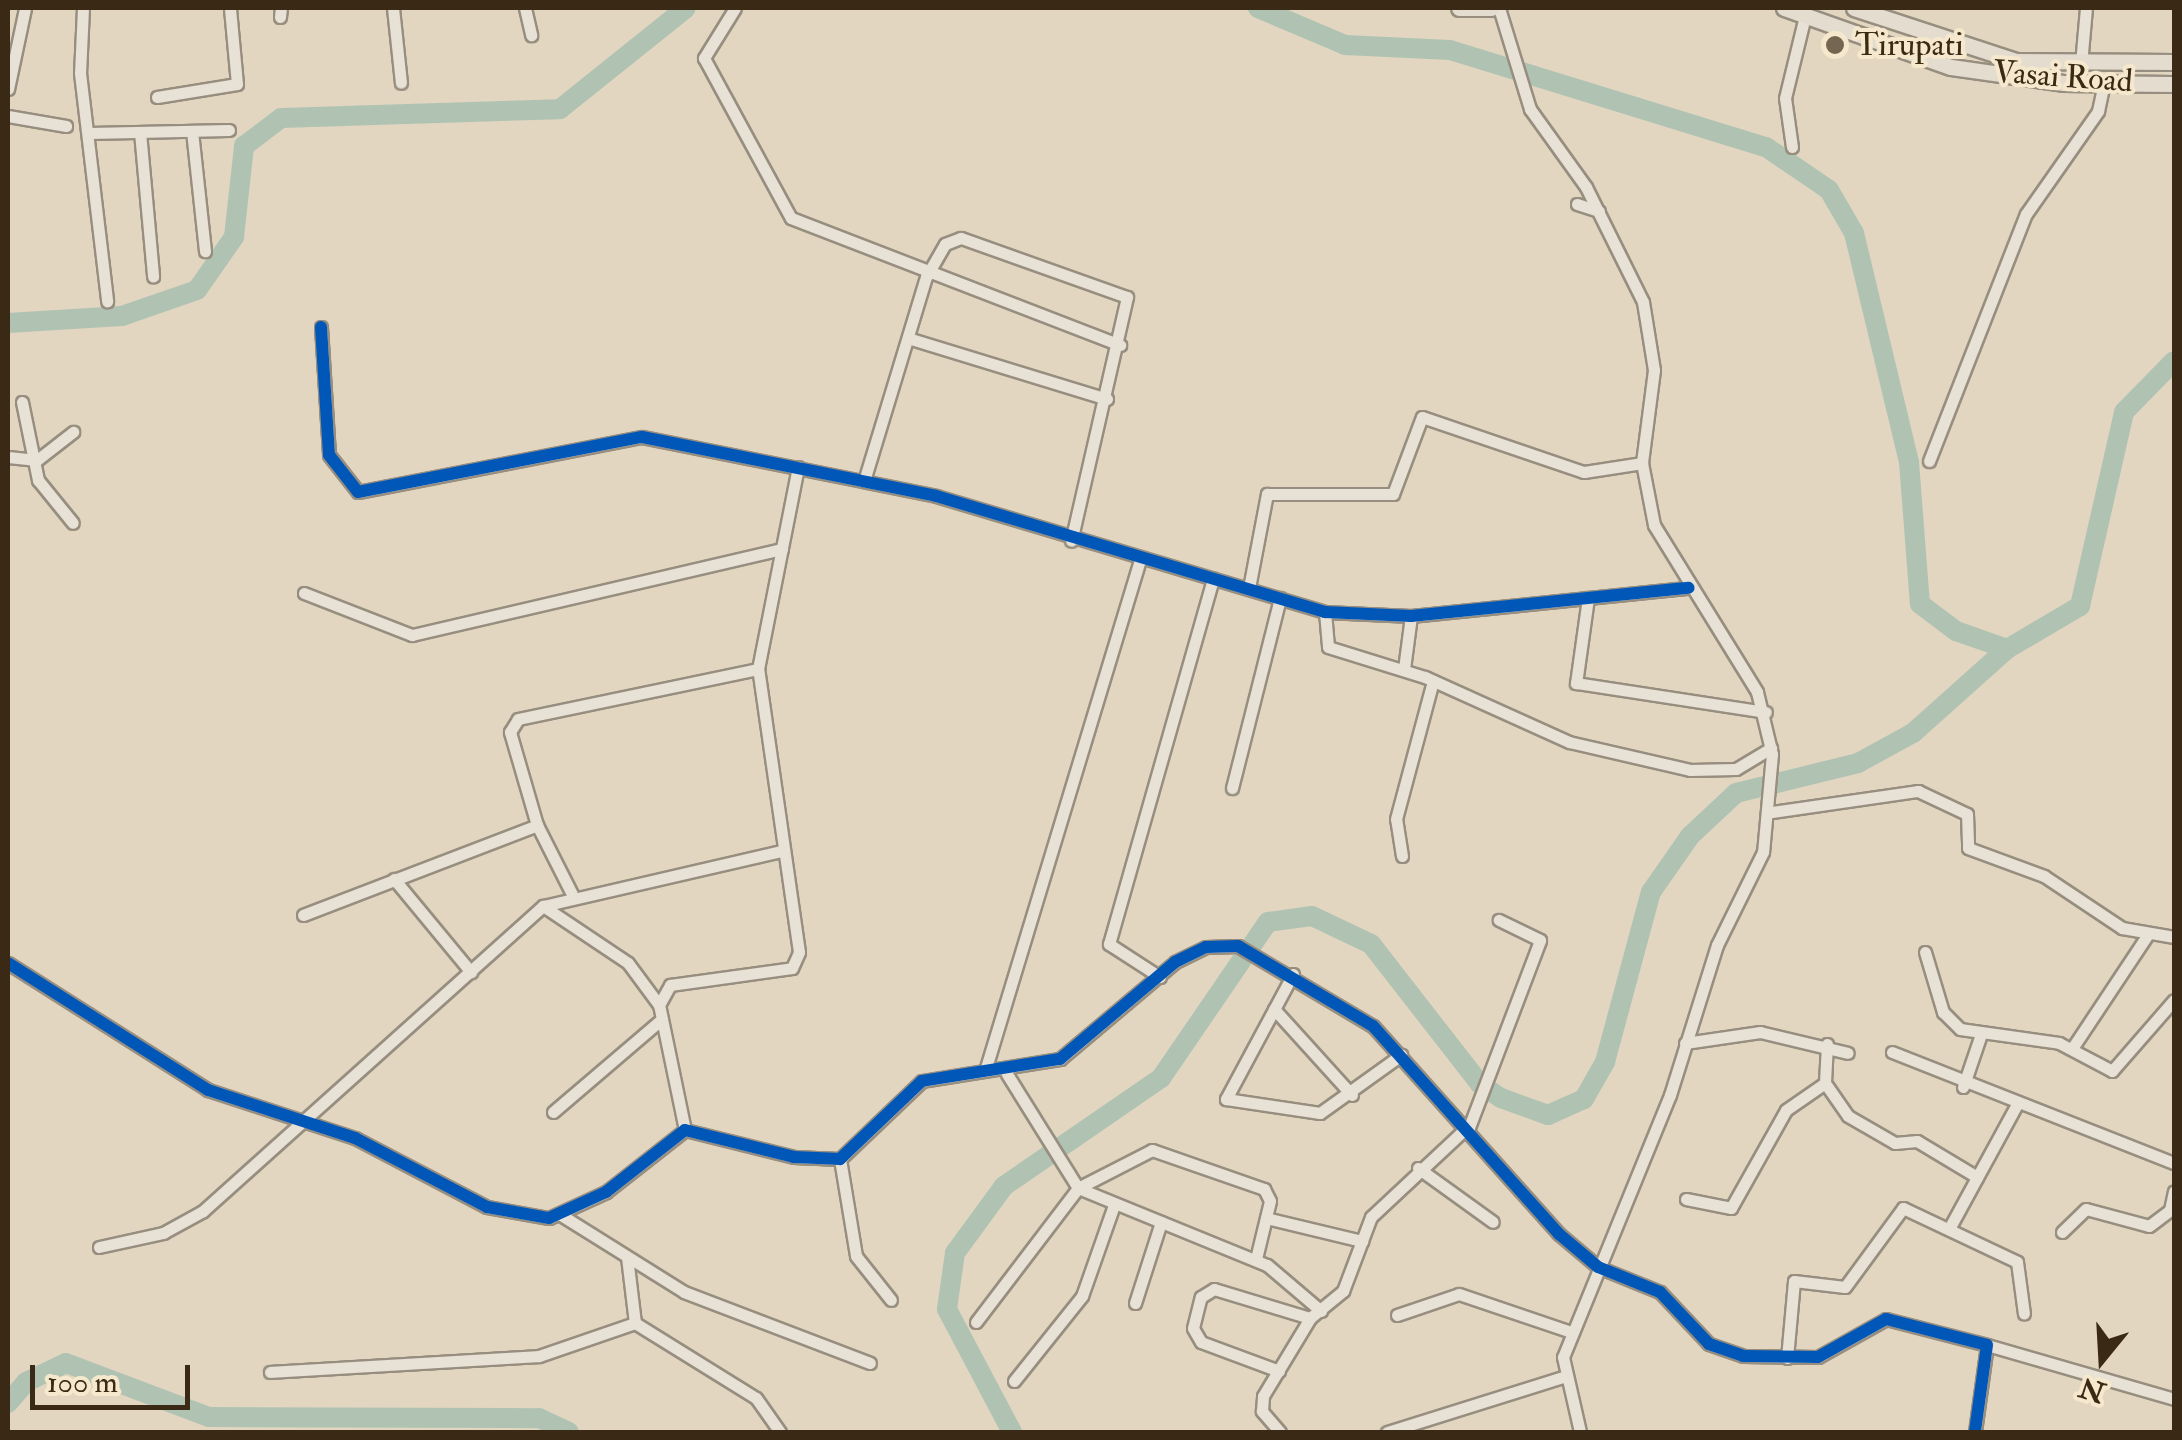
<!DOCTYPE html>
<html>
<head>
<meta charset="utf-8">
<style>
	body { margin:0 }
	#map { position:relative; width:2182px; height:1440px; overflow:hidden; background:#e2d6c0; font-family:"IM FELL Double Pica",serif }
	div>[style] { position:absolute }
	[style*='--x'] { left:calc(var(--x)*1px); top:calc(var(--y)*1px); width:calc(var(--w)*1px); rotate:calc(var(--a)*1deg) }
	.river>* { height:20px; margin:-10px; padding:0 10px; transform-origin:10px; border-radius:10px; background:#b0c3b3 }
	.roads { filter:drop-shadow(2px 0 #978e7f) drop-shadow(-2px 0 #978e7f) drop-shadow(0 2px #978e7f) drop-shadow(0 -2px #978e7f) }
	.minor>* { height:11px; margin:-5.5px; padding:0 5.5px; transform-origin:5.5px; border-radius:5.5px; background:#e7e1d6 }
	.major>* { height:15px; margin:-7.5px; padding:0 7.5px; transform-origin:7.5px; border-radius:7.5px; background:#e3dccf }
	.cycleway>* { height:12px; margin:-6px; padding:0 6px; transform-origin:6px; border-radius:6px; background:#0057b8 }
	.dots>* { width:28px; height:28px; translate:-50% -50%; box-sizing:border-box; border:5px solid #f5e8cd; border-radius:50% }
	span { translate:-50% -50%; white-space:nowrap; text-align:center; line-height:1.15; -webkit-text-stroke:8px #f5e8cd; paint-order:stroke }
	.poi-label { font-size:32px; color:#3a2a15 }
	.left { translate:0 -50%; text-align:left }
	.street-label { font-size:32px; color:#3a2a15 }
	.frame { position:absolute; inset:0; border:10px solid #3a2a15; pointer-events:none }
	.north { position:absolute; left:2052px; top:1310px; width:100px; height:100px; -webkit-text-stroke:8px #f5e8cd; paint-order:stroke; rotate:198deg; font-size:28px; font-weight:700; line-height:40px; text-align:center; color:#3a2a15 }
	.north::after { content:''; display:block; margin:auto; width:35px; height:45px; background:#3a2a15; clip-path:polygon(50% 0,100% 100%,50% 72%,0 100%) }
	.scale { position:absolute; left:30px; top:1365px; width:160px; height:45px; box-sizing:border-box; border:5px solid #3a2a15; border-top:0; padding-left:12px; font-size:30px; line-height:35px; white-space:nowrap; color:#3a2a15; -webkit-text-stroke:8px #f5e8cd; paint-order:stroke }
</style>
</head>
<body>
<div id="map">
	<div class="river">
		<div style="--x:1258;--y:8;--w:95;--a:23"></div>
		<div style="--x:1345;--y:45;--w:105;--a:2.7"></div>
		<div style="--x:1450;--y:50;--w:331;--a:17.1"></div>
		<div style="--x:1766;--y:147;--w:76;--a:34.3"></div>
		<div style="--x:1829;--y:190;--w:50;--a:59.8"></div>
		<div style="--x:1854;--y:233;--w:236;--a:76.5"></div>
		<div style="--x:1909;--y:462;--w:142;--a:85.6"></div>
		<div style="--x:1920;--y:604;--w:45;--a:36.9"></div>
		<div style="--x:1956;--y:631;--w:54;--a:19.4"></div>
		<div style="--x:8;--y:323;--w:114;--a:-3.5"></div>
		<div style="--x:122;--y:316;--w:79;--a:-19.1"></div>
		<div style="--x:197;--y:290;--w:65;--a:-55.1"></div>
		<div style="--x:234;--y:237;--w:92;--a:-83.7"></div>
		<div style="--x:244;--y:146;--w:46;--a:-37.1"></div>
		<div style="--x:281;--y:118;--w:279;--a:-1.8"></div>
		<div style="--x:560;--y:109;--w:161;--a:-38.7"></div>
		<div style="--x:8;--y:1403;--w:28;--a:-49"></div>
		<div style="--x:26;--y:1382;--w:44;--a:-25.4"></div>
		<div style="--x:66;--y:1363;--w:153;--a:20.7"></div>
		<div style="--x:209;--y:1417;--w:330;--a:0.2"></div>
		<div style="--x:539;--y:1418;--w:33;--a:25"></div>
		<div style="--x:1012;--y:1432;--w:139;--a:-117.9"></div>
		<div style="--x:947;--y:1309;--w:57;--a:-81.9"></div>
		<div style="--x:955;--y:1253;--w:83;--a:-53.8"></div>
		<div style="--x:1004;--y:1186;--w:191;--a:-34.5"></div>
		<div style="--x:1161;--y:1078;--w:189;--a:-55.6"></div>
		<div style="--x:1268;--y:922;--w:44;--a:-7.8"></div>
		<div style="--x:1312;--y:916;--w:65;--a:25.4"></div>
		<div style="--x:1371;--y:944;--w:177;--a:52.1"></div>
		<div style="--x:1480;--y:1084;--w:25;--a:34"></div>
		<div style="--x:1501;--y:1098;--w:50;--a:19.9"></div>
		<div style="--x:1548;--y:1115;--w:39;--a:-24"></div>
		<div style="--x:1584;--y:1099;--w:43;--a:-60.4"></div>
		<div style="--x:1605;--y:1062;--w:176;--a:-74.9"></div>
		<div style="--x:1651;--y:892;--w:68;--a:-55.1"></div>
		<div style="--x:1690;--y:836;--w:63;--a:-43.1"></div>
		<div style="--x:1736;--y:793;--w:126;--a:-13.8"></div>
		<div style="--x:1858;--y:763;--w:63;--a:-28.6"></div>
		<div style="--x:1913;--y:733;--w:126;--a:-41.8"></div>
		<div style="--x:2007;--y:649;--w:85;--a:-30.5"></div>
		<div style="--x:2080;--y:606;--w:199;--a:-77.2"></div>
		<div style="--x:2124;--y:412;--w:71;--a:-45.6"></div>
	</div>
	<div class="roads">
		<div class="minor">
			<div style="--x:83;--y:8;--w:65;--a:92.6"></div>
			<div style="--x:80;--y:73;--w:230;--a:83.2"></div>
			<div style="--x:393;--y:8;--w:75;--a:83.9"></div>
			<div style="--x:525;--y:8;--w:28;--a:77"></div>
			<div style="--x:735;--y:8;--w:59;--a:121.8"></div>
			<div style="--x:704;--y:58;--w:182;--a:61.5"></div>
			<div style="--x:791;--y:218;--w:353;--a:21.1"></div>
			<div style="--x:1499;--y:8;--w:106;--a:72.9"></div>
			<div style="--x:1530;--y:109;--w:96;--a:54.3"></div>
			<div style="--x:1586;--y:187;--w:128;--a:63.6"></div>
			<div style="--x:1643;--y:302;--w:69;--a:80.8"></div>
			<div style="--x:1654;--y:370;--w:94;--a:97.4"></div>
			<div style="--x:1642;--y:463;--w:63;--a:79"></div>
			<div style="--x:1654;--y:525;--w:196;--a:58.3"></div>
			<div style="--x:1757;--y:692;--w:64;--a:76.4"></div>
			<div style="--x:1772;--y:754;--w:98;--a:95.2"></div>
			<div style="--x:1763;--y:852;--w:104;--a:116.3"></div>
			<div style="--x:1717;--y:945;--w:157;--a:107.4"></div>
			<div style="--x:1670;--y:1095;--w:283;--a:112.2"></div>
			<div style="--x:1563;--y:1357;--w:77;--a:77.2"></div>
			<div style="--x:280;--y:17;--w:9;--a:-84"></div>
			<div style="--x:2081;--y:64;--w:56;--a:-84.9"></div>
			<div style="--x:8;--y:89;--w:83;--a:-78.1"></div>
			<div style="--x:157;--y:97;--w:81;--a:-9.2"></div>
			<div style="--x:237;--y:84;--w:76;--a:-95.3"></div>
			<div style="--x:8;--y:116;--w:59;--a:9.8"></div>
			<div style="--x:192;--y:131;--w:121;--a:83.8"></div>
			<div style="--x:140;--y:132;--w:145;--a:84.8"></div>
			<div style="--x:89;--y:133;--w:140;--a:-1.2"></div>
			<div style="--x:1792;--y:147;--w:49;--a:-98.1"></div>
			<div style="--x:1785;--y:98;--w:89;--a:-76.3"></div>
			<div style="--x:1577;--y:204;--w:23;--a:18"></div>
			<div style="--x:321;--y:327;--w:128;--a:86.4"></div>
			<div style="--x:329;--y:455;--w:47;--a:51.9"></div>
			<div style="--x:358;--y:492;--w:289;--a:-11"></div>
			<div style="--x:642;--y:437;--w:300;--a:11.3"></div>
			<div style="--x:936;--y:496;--w:406;--a:16.6"></div>
			<div style="--x:1325;--y:612;--w:86;--a:2.7"></div>
			<div style="--x:1411;--y:616;--w:279;--a:-5.8"></div>
			<div style="--x:911;--y:339;--w:205;--a:17"></div>
			<div style="--x:22;--y:402;--w:80;--a:78.4"></div>
			<div style="--x:38;--y:480;--w:55;--a:50.9"></div>
			<div style="--x:8;--y:457;--w:29;--a:6"></div>
			<div style="--x:37;--y:460;--w:46;--a:-37.9"></div>
			<div style="--x:1929;--y:461;--w:265;--a:-68.6"></div>
			<div style="--x:2026;--y:214;--w:126;--a:-55"></div>
			<div style="--x:2098;--y:111;--w:29;--a:-78"></div>
			<div style="--x:864;--y:481;--w:213;--a:-73.1"></div>
			<div style="--x:926;--y:277;--w:38;--a:-60"></div>
			<div style="--x:945;--y:244;--w:17;--a:-21"></div>
			<div style="--x:961;--y:238;--w:176;--a:19.6"></div>
			<div style="--x:1127;--y:297;--w:250;--a:102.9"></div>
			<div style="--x:1249;--y:588;--w:96;--a:-79.2"></div>
			<div style="--x:1267;--y:494;--w:126;--a:0"></div>
			<div style="--x:1393;--y:494;--w:82;--a:-69.4"></div>
			<div style="--x:1422;--y:417;--w:171;--a:18.8"></div>
			<div style="--x:1584;--y:472;--w:59;--a:-8.8"></div>
			<div style="--x:304;--y:593;--w:116;--a:21.3"></div>
			<div style="--x:412;--y:635;--w:380;--a:-13.1"></div>
			<div style="--x:1588;--y:598;--w:86;--a:98"></div>
			<div style="--x:1576;--y:683;--w:192;--a:8.7"></div>
			<div style="--x:1325;--y:612;--w:35;--a:85"></div>
			<div style="--x:1328;--y:647;--w:102;--a:17.2"></div>
			<div style="--x:1425;--y:677;--w:158;--a:24.3"></div>
			<div style="--x:1569;--y:742;--w:124;--a:13"></div>
			<div style="--x:1690;--y:770;--w:46;--a:-1.2"></div>
			<div style="--x:1736;--y:769;--w:41;--a:-31"></div>
			<div style="--x:1404;--y:669;--w:53;--a:-82.5"></div>
			<div style="--x:1232;--y:788;--w:196;--a:-75.8"></div>
			<div style="--x:1772;--y:812;--w:148;--a:-8.2"></div>
			<div style="--x:1918;--y:791;--w:54;--a:25.1"></div>
			<div style="--x:1967;--y:814;--w:34;--a:88"></div>
			<div style="--x:1968;--y:848;--w:81;--a:20.2"></div>
			<div style="--x:2044;--y:876;--w:94;--a:33.7"></div>
			<div style="--x:2122;--y:928;--w:53;--a:9.8"></div>
			<div style="--x:537;--y:825;--w:97;--a:-106.2"></div>
			<div style="--x:510;--y:732;--w:15;--a:-58"></div>
			<div style="--x:518;--y:719;--w:245;--a:-11.8"></div>
			<div style="--x:1402;--y:856;--w:37;--a:-99"></div>
			<div style="--x:1396;--y:819;--w:143;--a:-75"></div>
			<div style="--x:394;--y:879;--w:121;--a:50.4"></div>
			<div style="--x:543;--y:906;--w:245;--a:-13"></div>
			<div style="--x:303;--y:915;--w:251;--a:-21"></div>
			<div style="--x:537;--y:825;--w:77;--a:63.1"></div>
			<div style="--x:1925;--y:952;--w:63;--a:73.3"></div>
			<div style="--x:1943;--y:1012;--w:24;--a:45"></div>
			<div style="--x:1960;--y:1029;--w:100;--a:8"></div>
			<div style="--x:2059;--y:1043;--w:60;--a:27.8"></div>
			<div style="--x:2112;--y:1071;--w:94;--a:-48.9"></div>
			<div style="--x:8;--y:963;--w:237;--a:32.4"></div>
			<div style="--x:208;--y:1090;--w:155;--a:18.1"></div>
			<div style="--x:355;--y:1138;--w:149;--a:27.6"></div>
			<div style="--x:487;--y:1207;--w:63;--a:10.1"></div>
			<div style="--x:549;--y:1218;--w:63;--a:-24.5"></div>
			<div style="--x:606;--y:1192;--w:100;--a:-38.1"></div>
			<div style="--x:685;--y:1130;--w:112;--a:13.9"></div>
			<div style="--x:794;--y:1157;--w:46;--a:2.5"></div>
			<div style="--x:840;--y:1159;--w:113;--a:-43.6"></div>
			<div style="--x:922;--y:1081;--w:140;--a:-9.1"></div>
			<div style="--x:1060;--y:1059;--w:150;--a:-40.1"></div>
			<div style="--x:1175;--y:962;--w:34;--a:-26"></div>
			<div style="--x:1206;--y:947;--w:32;--a:-2"></div>
			<div style="--x:1238;--y:946;--w:157;--a:30.7"></div>
			<div style="--x:1373;--y:1026;--w:279;--a:48.2"></div>
			<div style="--x:1559;--y:1234;--w:51;--a:40.2"></div>
			<div style="--x:1598;--y:1267;--w:67;--a:22"></div>
			<div style="--x:1660;--y:1292;--w:71;--a:46.7"></div>
			<div style="--x:1709;--y:1344;--w:36;--a:19"></div>
			<div style="--x:1743;--y:1356;--w:75;--a:0.8"></div>
			<div style="--x:1818;--y:1357;--w:78;--a:-29.2"></div>
			<div style="--x:1886;--y:1319;--w:104;--a:14.4"></div>
			<div style="--x:1987;--y:1345;--w:88;--a:97.9"></div>
			<div style="--x:1293;--y:974;--w:142;--a:118.2"></div>
			<div style="--x:1226;--y:1099;--w:95;--a:8.5"></div>
			<div style="--x:1320;--y:1113;--w:100;--a:-35.6"></div>
			<div style="--x:1160;--y:977;--w:61;--a:-147.1"></div>
			<div style="--x:1109;--y:944;--w:380;--a:-74.1"></div>
			<div style="--x:1274;--y:1009;--w:116;--a:47.8"></div>
			<div style="--x:1685;--y:1043;--w:76;--a:-8.3"></div>
			<div style="--x:1760;--y:1032;--w:90;--a:13.4"></div>
			<div style="--x:1827;--y:1044;--w:39;--a:93"></div>
			<div style="--x:1825;--y:1083;--w:40;--a:55.1"></div>
			<div style="--x:1848;--y:1116;--w:54;--a:29.9"></div>
			<div style="--x:1895;--y:1143;--w:22;--a:-5"></div>
			<div style="--x:1917;--y:1141;--w:70;--a:31"></div>
			<div style="--x:2073;--y:1047;--w:136;--a:-56.4"></div>
			<div style="--x:1892;--y:1052;--w:303;--a:21.5"></div>
			<div style="--x:985;--y:1071;--w:534;--a:-73.13"></div>
			<div style="--x:1007;--y:1074;--w:134;--a:58.1"></div>
			<div style="--x:1078;--y:1188;--w:204;--a:22.2"></div>
			<div style="--x:1267;--y:1265;--w:71;--a:40.4"></div>
			<div style="--x:1963;--y:1087;--w:56;--a:-71.2"></div>
			<div style="--x:553;--y:1112;--w:143;--a:-40.5"></div>
			<div style="--x:685;--y:1130;--w:128;--a:-101.7"></div>
			<div style="--x:659;--y:1005;--w:23;--a:-61"></div>
			<div style="--x:670;--y:985;--w:123;--a:-7.9"></div>
			<div style="--x:792;--y:968;--w:17;--a:-66"></div>
			<div style="--x:799;--y:952;--w:286;--a:-98.2"></div>
			<div style="--x:758;--y:669;--w:206;--a:-78.8"></div>
			<div style="--x:1468;--y:1130;--w:203;--a:-69.2"></div>
			<div style="--x:1540;--y:940;--w:46;--a:-154"></div>
			<div style="--x:840;--y:1159;--w:98;--a:80.6"></div>
			<div style="--x:856;--y:1256;--w:56;--a:51.5"></div>
			<div style="--x:1418;--y:1168;--w:92;--a:35.8"></div>
			<div style="--x:1686;--y:1199;--w:46;--a:11.3"></div>
			<div style="--x:1731;--y:1208;--w:112;--a:-60.7"></div>
			<div style="--x:1786;--y:1110;--w:47;--a:-34.7"></div>
			<div style="--x:561;--y:1215;--w:145;--a:32"></div>
			<div style="--x:684;--y:1292;--w:199;--a:20.9"></div>
			<div style="--x:1266;--y:1218;--w:99;--a:13.5"></div>
			<div style="--x:1950;--y:1227;--w:138;--a:-61.4"></div>
			<div style="--x:2062;--y:1232;--w:33;--a:-44"></div>
			<div style="--x:2086;--y:1209;--w:65;--a:15.1"></div>
			<div style="--x:2149;--y:1226;--w:26;--a:-37"></div>
			<div style="--x:2170;--y:1210;--w:19;--a:-78"></div>
			<div style="--x:99;--y:1247;--w:66;--a:-12.3"></div>
			<div style="--x:163;--y:1233;--w:46;--a:-28.8"></div>
			<div style="--x:203;--y:1211;--w:457;--a:-41.9"></div>
			<div style="--x:543;--y:906;--w:102;--a:33.8"></div>
			<div style="--x:628;--y:963;--w:52;--a:53.6"></div>
			<div style="--x:627;--y:1257;--w:66;--a:83.1"></div>
			<div style="--x:635;--y:1323;--w:142;--a:31.8"></div>
			<div style="--x:756;--y:1398;--w:42;--a:54.8"></div>
			<div style="--x:1135;--y:1303;--w:85;--a:-72.2"></div>
			<div style="--x:1397;--y:1315;--w:65;--a:-18.7"></div>
			<div style="--x:1459;--y:1294;--w:118;--a:18.7"></div>
			<div style="--x:976;--y:1322;--w:168;--a:-52.7"></div>
			<div style="--x:1078;--y:1188;--w:83;--a:-27.2"></div>
			<div style="--x:1152;--y:1150;--w:119;--a:19.2"></div>
			<div style="--x:1264;--y:1189;--w:13;--a:63"></div>
			<div style="--x:1270;--y:1201;--w:60;--a:103.6"></div>
			<div style="--x:1987;--y:1345;--w:195;--a:16.1"></div>
			<div style="--x:1787;--y:1358;--w:77;--a:-84.8"></div>
			<div style="--x:1794;--y:1281;--w:51;--a:6.7"></div>
			<div style="--x:1845;--y:1287;--w:98;--a:-53.7"></div>
			<div style="--x:1903;--y:1208;--w:126;--a:25.3"></div>
			<div style="--x:2017;--y:1262;--w:52;--a:82.3"></div>
			<div style="--x:1279;--y:1371;--w:83;--a:-159.6"></div>
			<div style="--x:1201;--y:1342;--w:16;--a:-120"></div>
			<div style="--x:1193;--y:1328;--w:32;--a:-76"></div>
			<div style="--x:1201;--y:1297;--w:15;--a:-32"></div>
			<div style="--x:1214;--y:1289;--w:100;--a:16.8"></div>
			<div style="--x:270;--y:1372;--w:269;--a:-3.4"></div>
			<div style="--x:539;--y:1356;--w:102;--a:-19"></div>
			<div style="--x:1014;--y:1381;--w:109;--a:-51.3"></div>
			<div style="--x:1082;--y:1296;--w:96;--a:-70.6"></div>
			<div style="--x:1280;--y:1432;--w:28;--a:-131"></div>
			<div style="--x:1262;--y:1411;--w:15;--a:-86"></div>
			<div style="--x:1263;--y:1396;--w:91;--a:-58.9"></div>
			<div style="--x:1310;--y:1318;--w:43;--a:-39.3"></div>
			<div style="--x:1343;--y:1291;--w:79;--a:-69.3"></div>
			<div style="--x:1371;--y:1217;--w:130;--a:-43.1"></div>
			<div style="--x:1387;--y:1432;--w:183;--a:-17.4"></div>
		</div>
		<div class="major">
			<div style="--x:1459;--y:8;--w:32;--a:0"></div>
			<div style="--x:1784;--y:8;--w:177;--a:19.5"></div>
			<div style="--x:1951;--y:67;--w:113;--a:8.1"></div>
			<div style="--x:2063;--y:83;--w:111;--a:0.5"></div>
			<div style="--x:1854;--y:8;--w:170;--a:18.1"></div>
			<div style="--x:2016;--y:61;--w:158;--a:0.4"></div>
		</div>
	</div>
	<div class="cycleway">
		<div style="--x:321;--y:327;--w:128;--a:86.4"></div>
		<div style="--x:329;--y:455;--w:47;--a:51.9"></div>
		<div style="--x:358;--y:492;--w:289;--a:-11"></div>
		<div style="--x:642;--y:437;--w:300;--a:11.3"></div>
		<div style="--x:936;--y:496;--w:406;--a:16.6"></div>
		<div style="--x:1325;--y:612;--w:86;--a:2.7"></div>
		<div style="--x:1411;--y:616;--w:279;--a:-5.8"></div>
		<div style="--x:8;--y:963;--w:237;--a:32.4"></div>
		<div style="--x:208;--y:1090;--w:155;--a:18.1"></div>
		<div style="--x:355;--y:1138;--w:149;--a:27.6"></div>
		<div style="--x:487;--y:1207;--w:63;--a:10.1"></div>
		<div style="--x:549;--y:1218;--w:63;--a:-24.5"></div>
		<div style="--x:606;--y:1192;--w:100;--a:-38.1"></div>
		<div style="--x:685;--y:1130;--w:112;--a:13.9"></div>
		<div style="--x:794;--y:1157;--w:46;--a:2.5"></div>
		<div style="--x:840;--y:1159;--w:113;--a:-43.6"></div>
		<div style="--x:922;--y:1081;--w:140;--a:-9.1"></div>
		<div style="--x:1060;--y:1059;--w:150;--a:-40.1"></div>
		<div style="--x:1175;--y:962;--w:34;--a:-26"></div>
		<div style="--x:1206;--y:947;--w:32;--a:-2"></div>
		<div style="--x:1238;--y:946;--w:157;--a:30.7"></div>
		<div style="--x:1373;--y:1026;--w:279;--a:48.2"></div>
		<div style="--x:1559;--y:1234;--w:51;--a:40.2"></div>
		<div style="--x:1598;--y:1267;--w:67;--a:22"></div>
		<div style="--x:1660;--y:1292;--w:71;--a:46.7"></div>
		<div style="--x:1709;--y:1344;--w:36;--a:19"></div>
		<div style="--x:1743;--y:1356;--w:75;--a:0.8"></div>
		<div style="--x:1818;--y:1357;--w:78;--a:-29.2"></div>
		<div style="--x:1886;--y:1319;--w:104;--a:14.4"></div>
		<div style="--x:1987;--y:1345;--w:88;--a:97.9"></div>
	</div>
	<div class="dots">
		<div style="left:1835px;top:45px;background:#756651"></div>
	</div>
	<div class="poi-label">
		<span class="left" style="left:1855px;top:45px">Tirupati</span>
	</div>
	<div class="street-label">
		<span style="left:2063px;top:77px;rotate:4deg">Vasai Road</span>
	</div>
	<div class="frame"></div>
	<div class="north">N</div>
	<div class="scale">100 m</div>
</div>
</body>
</html>
